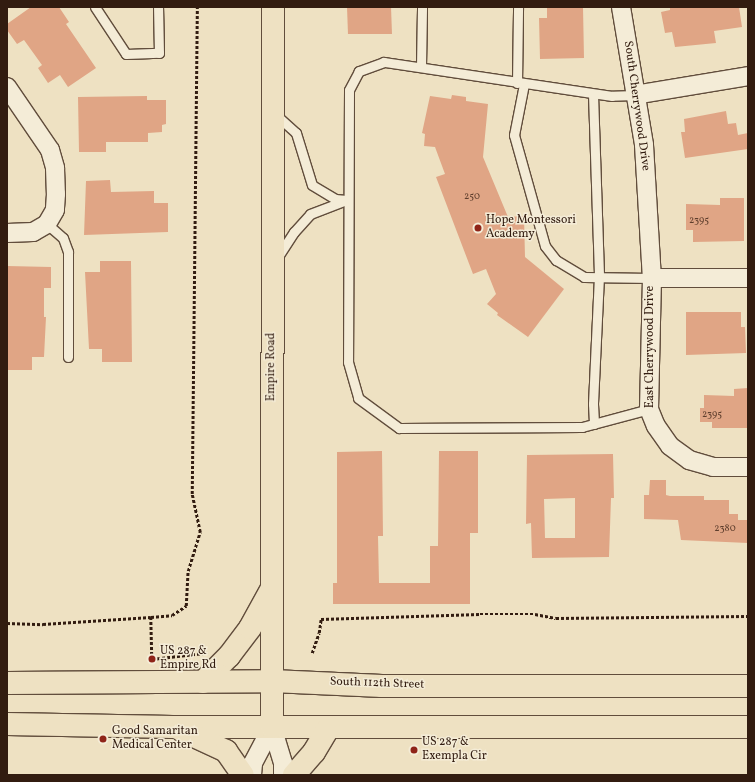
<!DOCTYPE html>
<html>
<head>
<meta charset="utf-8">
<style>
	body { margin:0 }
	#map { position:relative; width:755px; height:782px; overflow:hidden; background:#eee1c2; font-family:Vollkorn,serif }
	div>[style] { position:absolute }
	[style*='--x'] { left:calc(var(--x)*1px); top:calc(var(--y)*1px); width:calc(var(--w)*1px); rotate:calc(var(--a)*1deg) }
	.building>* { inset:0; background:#e0a585 }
	.path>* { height:2.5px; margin-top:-1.25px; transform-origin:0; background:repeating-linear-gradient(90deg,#321c10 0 3px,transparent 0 5px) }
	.roads { filter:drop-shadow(1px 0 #614d3c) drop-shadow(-1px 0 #614d3c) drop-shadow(0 1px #614d3c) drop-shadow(0 -1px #614d3c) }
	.service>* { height:9px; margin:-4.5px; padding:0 4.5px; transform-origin:4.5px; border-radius:4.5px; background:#f4ecd7 }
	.minor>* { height:18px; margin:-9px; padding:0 9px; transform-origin:9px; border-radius:9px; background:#f4ecd7 }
	.primary>* { height:22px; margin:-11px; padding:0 11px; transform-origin:11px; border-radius:11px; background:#eee1c2 }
	.dots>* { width:11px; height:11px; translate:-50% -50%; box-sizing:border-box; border:2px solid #f4ecd7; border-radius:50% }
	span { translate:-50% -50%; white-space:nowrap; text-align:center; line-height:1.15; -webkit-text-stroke:3px #f4ecd7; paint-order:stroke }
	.number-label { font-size:10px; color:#5e3e2d }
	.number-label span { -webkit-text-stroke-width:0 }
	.street-label { font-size:12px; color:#321c10 }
	.poi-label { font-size:12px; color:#321c10 }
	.left { translate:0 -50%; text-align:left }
	.frame { position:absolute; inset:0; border:8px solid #321c10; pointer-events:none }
</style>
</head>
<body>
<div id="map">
	<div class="building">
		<div style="clip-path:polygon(31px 7px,59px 7px,69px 22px,66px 24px,96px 68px,68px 87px,60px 75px,48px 83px,38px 68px,42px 65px,24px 40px,17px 44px,7px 30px,7px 24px)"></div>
		<div style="clip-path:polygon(347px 7px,391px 7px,392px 34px,348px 34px)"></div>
		<div style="clip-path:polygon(547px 7px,583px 7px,584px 58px,540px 59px,539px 18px,547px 18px)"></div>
		<div style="clip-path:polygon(670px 7px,739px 7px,742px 27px,714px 31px,716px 43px,675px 47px,672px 32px,665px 33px,661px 12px,670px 10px)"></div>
		<div style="clip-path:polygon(452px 95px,466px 97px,466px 101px,488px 104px,483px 157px,508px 217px,524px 216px,525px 257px,564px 289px,528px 337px,497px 315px,498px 313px,487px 304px,496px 294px,486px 269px,473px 274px,436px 177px,445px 174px,435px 147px,424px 146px,425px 134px,422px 133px,430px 96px,451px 99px)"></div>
		<div style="clip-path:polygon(147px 96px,147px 100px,166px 100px,166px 124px,162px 125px,162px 132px,148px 133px,148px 142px,106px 142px,106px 152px,79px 152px,78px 97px)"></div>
		<div style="clip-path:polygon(726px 111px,728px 124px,736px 123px,738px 135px,748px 133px,748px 149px,685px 158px,681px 132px,685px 132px,684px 119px)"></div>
		<div style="clip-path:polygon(110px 180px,111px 192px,154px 191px,154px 203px,168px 203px,168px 232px,84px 235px,86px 181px)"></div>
		<div style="clip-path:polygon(720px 198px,744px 198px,744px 241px,693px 242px,693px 230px,686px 230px,686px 204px,720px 205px)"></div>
		<div style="clip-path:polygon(100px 261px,131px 261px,132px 362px,102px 362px,102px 349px,89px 349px,85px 272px,100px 272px)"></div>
		<div style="clip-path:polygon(7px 266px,51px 267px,51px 288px,44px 288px,44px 317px,46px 317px,44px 357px,32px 357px,32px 370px,7px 370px)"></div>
		<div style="clip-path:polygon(686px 312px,741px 312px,741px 327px,745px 327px,746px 353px,686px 355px)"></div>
		<div style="clip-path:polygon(748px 388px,748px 428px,712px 428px,712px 422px,700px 422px,700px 408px,704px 408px,704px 395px,734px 396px,734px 389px)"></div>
		<div style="clip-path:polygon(382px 451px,383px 536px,378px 536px,379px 583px,430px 583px,430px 546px,438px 546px,439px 451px,478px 451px,478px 533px,470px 533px,470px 604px,333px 604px,333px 583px,337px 583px,337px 452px)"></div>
		<div style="clip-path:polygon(evenodd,613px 454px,614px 498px,611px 498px,609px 557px,532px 558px,531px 523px,526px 524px,527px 455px,613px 454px,575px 498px,575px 538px,545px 538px,544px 499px,575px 498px)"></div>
		<div style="clip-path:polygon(650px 480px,666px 480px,666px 495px,670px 496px,704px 496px,704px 500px,729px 500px,729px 514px,738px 514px,738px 520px,748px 520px,748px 543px,681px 540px,678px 520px,644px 519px,644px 495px,649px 495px)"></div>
	</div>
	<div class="path">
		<div style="--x:151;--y:617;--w:42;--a:88.6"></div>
		<div style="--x:152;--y:659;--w:52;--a:-6.6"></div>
		<div style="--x:7;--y:623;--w:36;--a:2"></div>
		<div style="--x:43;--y:624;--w:108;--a:-3.7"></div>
		<div style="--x:151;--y:617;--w:21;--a:-5"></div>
		<div style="--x:172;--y:615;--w:17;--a:-33"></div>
		<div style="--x:186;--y:606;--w:35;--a:-87"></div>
		<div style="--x:188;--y:571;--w:41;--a:-72.9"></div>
		<div style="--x:200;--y:532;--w:39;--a:-102"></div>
		<div style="--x:192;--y:494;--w:487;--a:-89.4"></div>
		<div style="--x:312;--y:653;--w:21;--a:-71"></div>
		<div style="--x:319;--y:633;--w:14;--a:-82"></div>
		<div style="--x:321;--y:619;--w:159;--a:-1.8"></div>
		<div style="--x:480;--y:614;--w:55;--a:0"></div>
		<div style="--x:535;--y:614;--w:21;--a:11"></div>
		<div style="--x:556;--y:618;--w:192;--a:-0.6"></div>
	</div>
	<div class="roads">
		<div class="service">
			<div style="--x:95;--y:7;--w:56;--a:56.6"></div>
			<div style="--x:126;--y:54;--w:33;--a:-2"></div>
			<div style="--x:159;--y:53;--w:46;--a:-91.2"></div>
			<div style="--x:421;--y:66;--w:59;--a:-89"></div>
			<div style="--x:517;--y:83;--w:76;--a:-89.2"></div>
			<div style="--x:524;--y:84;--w:52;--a:101.1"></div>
			<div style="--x:514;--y:135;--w:115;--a:74.4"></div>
			<div style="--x:545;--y:246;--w:18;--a:52"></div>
			<div style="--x:556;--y:260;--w:33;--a:31"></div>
			<div style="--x:584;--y:277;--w:68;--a:0.8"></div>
			<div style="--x:593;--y:94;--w:182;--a:88.1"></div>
			<div style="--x:599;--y:276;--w:128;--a:92.7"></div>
			<div style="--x:593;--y:404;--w:20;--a:87"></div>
			<div style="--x:635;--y:95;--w:23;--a:178"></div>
			<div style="--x:612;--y:96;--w:231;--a:-171.5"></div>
			<div style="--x:384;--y:62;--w:27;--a:160"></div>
			<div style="--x:359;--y:71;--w:21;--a:118"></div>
			<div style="--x:349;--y:90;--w:272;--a:90.2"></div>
			<div style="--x:348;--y:362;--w:37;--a:74"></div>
			<div style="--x:358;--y:398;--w:51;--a:36.2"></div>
			<div style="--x:399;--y:428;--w:183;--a:-0.3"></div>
			<div style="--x:582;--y:427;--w:69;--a:-15"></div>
			<div style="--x:275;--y:114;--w:28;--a:42"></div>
			<div style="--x:296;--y:133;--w:54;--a:72.9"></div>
			<div style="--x:312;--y:185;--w:27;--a:31"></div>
			<div style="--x:335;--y:199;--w:12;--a:5"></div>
			<div style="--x:47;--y:224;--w:21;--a:41"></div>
			<div style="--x:63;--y:238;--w:15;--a:70"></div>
			<div style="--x:68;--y:252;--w:105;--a:90"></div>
			<div style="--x:277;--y:258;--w:31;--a:-57"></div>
			<div style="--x:294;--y:232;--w:24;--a:-48"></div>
			<div style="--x:310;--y:214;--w:36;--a:-21"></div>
		</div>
		<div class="minor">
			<div style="--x:621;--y:7;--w:140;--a:80.5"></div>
			<div style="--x:644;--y:145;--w:133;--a:86.6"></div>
			<div style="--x:652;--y:278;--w:131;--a:91.3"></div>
			<div style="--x:649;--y:409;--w:18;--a:68"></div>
			<div style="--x:656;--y:426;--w:24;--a:55"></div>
			<div style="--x:670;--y:446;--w:24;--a:36"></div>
			<div style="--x:689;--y:460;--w:25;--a:16"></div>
			<div style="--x:713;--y:467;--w:35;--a:0"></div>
			<div style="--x:7;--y:87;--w:76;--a:55.7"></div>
			<div style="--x:50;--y:150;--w:19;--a:74"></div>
			<div style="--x:55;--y:168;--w:26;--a:88"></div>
			<div style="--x:56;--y:194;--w:16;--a:94"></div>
			<div style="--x:55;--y:210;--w:16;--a:120"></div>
			<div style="--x:47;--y:224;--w:16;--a:150"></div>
			<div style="--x:33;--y:232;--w:26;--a:178"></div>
			<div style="--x:635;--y:95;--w:115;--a:-9.5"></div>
			<div style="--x:652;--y:278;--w:96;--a:0"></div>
			<div style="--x:272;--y:727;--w:38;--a:73"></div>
			<div style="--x:283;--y:763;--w:12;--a:90"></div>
			<div style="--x:252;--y:775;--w:12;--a:-85"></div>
			<div style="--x:253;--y:763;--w:41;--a:-62.2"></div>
		</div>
		<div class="primary">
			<div style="--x:203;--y:682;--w:37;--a:-45"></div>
			<div style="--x:229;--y:656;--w:35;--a:-53"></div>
			<div style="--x:250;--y:628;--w:43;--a:-61.1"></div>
			<div style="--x:7;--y:683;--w:265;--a:-0.4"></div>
			<div style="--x:272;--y:681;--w:110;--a:2.6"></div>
			<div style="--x:382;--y:686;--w:366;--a:0"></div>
			<div style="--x:7;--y:724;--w:166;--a:1"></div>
			<div style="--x:173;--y:727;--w:575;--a:0"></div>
			<div style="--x:272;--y:727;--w:720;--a:-89.92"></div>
			<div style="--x:181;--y:730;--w:50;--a:25"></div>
			<div style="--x:226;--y:751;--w:29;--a:55"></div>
			<div style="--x:294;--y:775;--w:30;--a:-49"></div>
			<div style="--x:314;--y:752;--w:29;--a:-59"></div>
		</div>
	</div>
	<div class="dots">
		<div style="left:478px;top:228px;background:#8f2418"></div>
		<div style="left:152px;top:659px;background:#8f2418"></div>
		<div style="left:103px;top:739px;background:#8f2418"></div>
		<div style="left:414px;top:750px;background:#8f2418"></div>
	</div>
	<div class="number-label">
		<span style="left:472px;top:197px">250</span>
		<span style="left:699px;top:221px">2395</span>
		<span style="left:712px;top:415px">2395</span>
		<span style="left:725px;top:529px">2380</span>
	</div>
	<div class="street-label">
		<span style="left:636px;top:106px;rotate:82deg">South Cherrywood Drive</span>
		<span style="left:651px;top:347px;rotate:-90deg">East Cherrywood Drive</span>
		<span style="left:272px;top:367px;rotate:-90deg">Empire Road</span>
		<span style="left:377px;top:684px;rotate:2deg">South 112th Street</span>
	</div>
	<div class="poi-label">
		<span class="left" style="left:486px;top:228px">Hope Montessori<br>Academy</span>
		<span class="left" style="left:160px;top:659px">US 287 &amp;<br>Empire Rd</span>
		<span class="left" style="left:112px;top:739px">Good Samaritan<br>Medical Center</span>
		<span class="left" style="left:422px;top:750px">US 287 &amp;<br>Exempla Cir</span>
	</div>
	<div class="frame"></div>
</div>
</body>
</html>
